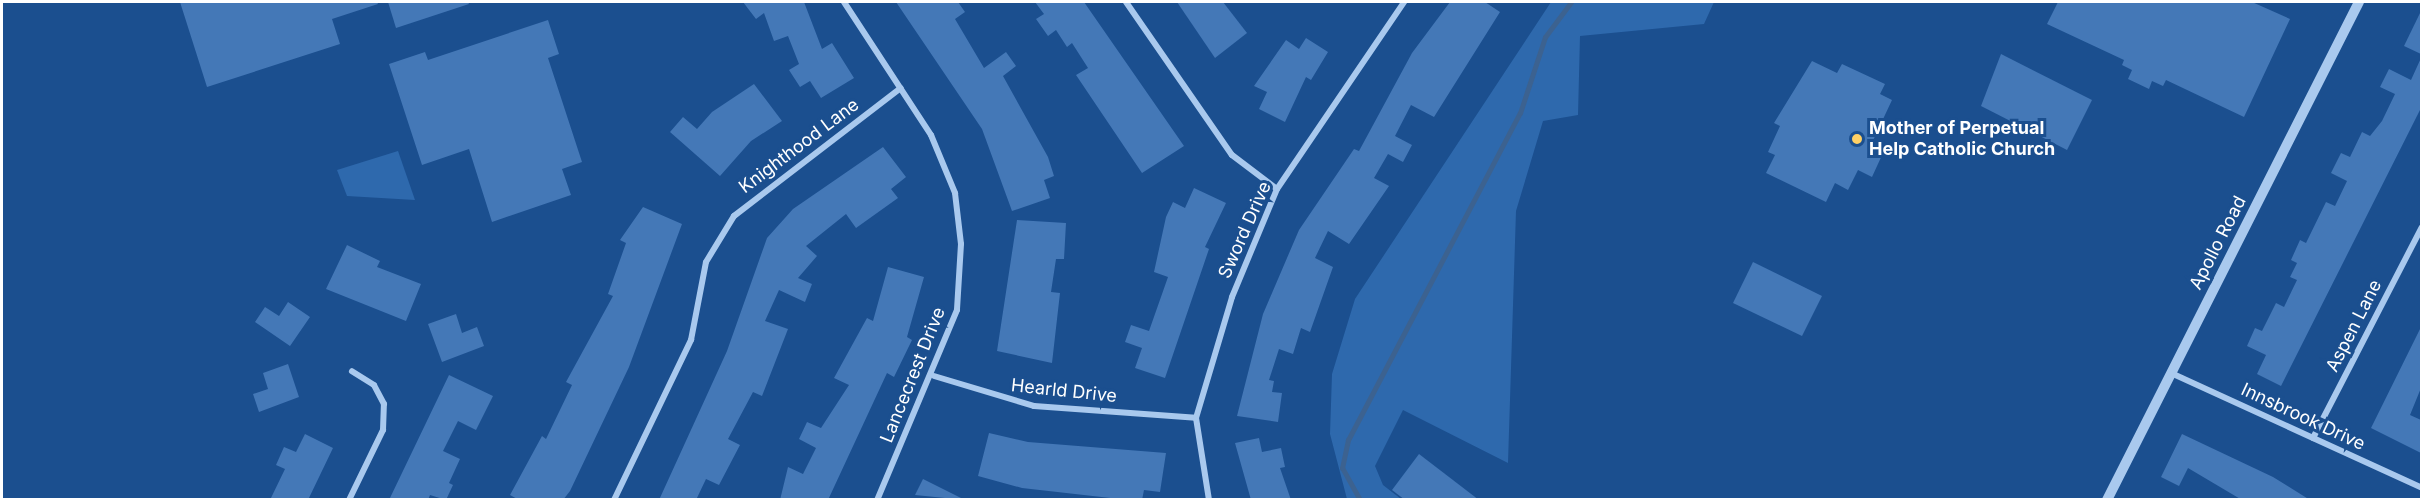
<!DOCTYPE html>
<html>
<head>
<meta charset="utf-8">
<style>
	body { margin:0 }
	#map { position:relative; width:2423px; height:501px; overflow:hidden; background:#1b4f8f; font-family:Inter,sans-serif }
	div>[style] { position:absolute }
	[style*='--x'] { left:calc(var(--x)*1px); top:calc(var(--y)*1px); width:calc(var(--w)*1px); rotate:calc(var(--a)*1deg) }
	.green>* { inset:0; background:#2e69ad }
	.stream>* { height:5px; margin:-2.5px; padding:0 2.5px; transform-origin:2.5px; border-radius:2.5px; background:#3c6290 }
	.building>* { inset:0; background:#4478b7 }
	.minor>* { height:6px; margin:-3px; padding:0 3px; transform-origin:3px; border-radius:3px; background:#a9c9ee }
	.tertiary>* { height:10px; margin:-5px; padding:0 5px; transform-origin:5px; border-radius:5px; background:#a9c9ee }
	.dots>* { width:16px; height:16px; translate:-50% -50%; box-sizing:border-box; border:3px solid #1b4f8f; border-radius:50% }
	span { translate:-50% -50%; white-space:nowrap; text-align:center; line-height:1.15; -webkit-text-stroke:6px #1b4f8f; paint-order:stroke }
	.poi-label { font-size:18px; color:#fff; font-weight:700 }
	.left { translate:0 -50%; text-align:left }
	.street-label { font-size:18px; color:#fff }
	.frame { position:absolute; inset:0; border:3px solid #fff; pointer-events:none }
</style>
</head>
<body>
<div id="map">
	<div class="green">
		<div style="clip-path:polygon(1551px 2px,1714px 2px,1704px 24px,1580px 36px,1578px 115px,1543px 121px,1516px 211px,1508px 463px,1403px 410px,1375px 466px,1383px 485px,1401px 499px,1347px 499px,1330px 434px,1332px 374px,1355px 299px)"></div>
		<div style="clip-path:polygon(398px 151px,415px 200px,347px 196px,337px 170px)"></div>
	</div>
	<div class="stream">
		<div style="--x:1360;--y:500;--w:37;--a:-119"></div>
		<div style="--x:1342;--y:468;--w:29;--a:-78"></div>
		<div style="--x:1348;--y:440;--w:369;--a:-62.3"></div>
		<div style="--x:1520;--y:113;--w:80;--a:-71.8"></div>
		<div style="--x:1545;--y:37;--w:44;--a:-53.4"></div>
	</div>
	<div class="building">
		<div style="clip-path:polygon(180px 2px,377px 2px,378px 4px,332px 19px,340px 44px,207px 87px)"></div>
		<div style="clip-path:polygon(388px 2px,468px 2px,469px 4px,396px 28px)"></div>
		<div style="clip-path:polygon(743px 2px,804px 2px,822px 49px,832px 43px,854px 78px,821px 98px,810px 81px,800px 87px,789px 70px,799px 64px,788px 36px,774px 41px,764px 13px,756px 19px)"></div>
		<div style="clip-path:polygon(896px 2px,958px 2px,965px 12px,955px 19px,984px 68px,1006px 52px,1016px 66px,1003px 76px,1048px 157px,1054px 176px,1044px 180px,1050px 198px,1012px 211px,982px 129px)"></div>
		<div style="clip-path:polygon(1035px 2px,1084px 2px,1184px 146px,1142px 173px,1076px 75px,1088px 68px,1072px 43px,1067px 47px,1056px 30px,1048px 36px,1036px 19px,1044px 14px)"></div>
		<div style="clip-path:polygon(1177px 2px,1223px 2px,1247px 33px,1215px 58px)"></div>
		<div style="clip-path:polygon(1450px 2px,1485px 2px,1500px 12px,1434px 117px,1411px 105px,1395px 136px,1412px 145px,1403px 162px,1388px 154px,1374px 178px,1389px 186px,1349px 244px,1328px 231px,1315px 258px,1333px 267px,1310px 332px,1301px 328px,1293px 354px,1279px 349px,1269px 380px,1274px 381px,1272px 392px,1282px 393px,1278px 422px,1237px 416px,1263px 314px,1299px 230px,1354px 149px,1359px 151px,1412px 53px)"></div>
		<div style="clip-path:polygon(2058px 2px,2252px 2px,2290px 19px,2244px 117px,2166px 80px,2163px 86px,2152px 81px,2149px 89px,2128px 79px,2132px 70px,2122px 65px,2124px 60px,2047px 24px)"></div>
		<div style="clip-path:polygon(2421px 11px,2421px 54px,2404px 46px)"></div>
		<div style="clip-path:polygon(548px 20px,559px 54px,548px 58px,582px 162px,562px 169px,571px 195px,492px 222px,469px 149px,422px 165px,389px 64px,425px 52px,428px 60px)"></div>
		<div style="clip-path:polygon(1306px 38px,1328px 52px,1311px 80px,1306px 77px,1285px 122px,1259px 109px,1267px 92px,1254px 86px,1286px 40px,1299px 49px)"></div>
		<div style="clip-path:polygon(2001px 54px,2092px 100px,2067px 150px,1981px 106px)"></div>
		<div style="clip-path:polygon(2421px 58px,2421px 108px,2281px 386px,2257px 374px,2266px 355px,2247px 346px,2255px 328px,2262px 331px,2276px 303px,2284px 307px,2297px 280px,2290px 277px,2297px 263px,2291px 260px,2300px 240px,2306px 243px,2326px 202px,2335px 206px,2347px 181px,2331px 173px,2341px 153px,2350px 157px,2362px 132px,2370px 136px,2382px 121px,2395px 94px,2380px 87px,2389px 69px,2411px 80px)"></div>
		<div style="clip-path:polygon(1812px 61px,1837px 73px,1842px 64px,1885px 84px,1880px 94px,1892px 100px,1870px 147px,1883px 153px,1872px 177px,1858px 170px,1848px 190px,1835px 183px,1826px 202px,1766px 173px,1775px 155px,1768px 152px,1780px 126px,1774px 123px)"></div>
		<div style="clip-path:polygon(754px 84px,782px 121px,751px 141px,720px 176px,670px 132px,683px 117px,697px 129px,712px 112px)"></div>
		<div style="clip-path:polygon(883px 147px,906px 177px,891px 189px,898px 198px,856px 228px,846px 214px,806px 246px,817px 256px,798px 278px,812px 284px,805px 302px,779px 290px,765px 321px,788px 329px,762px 396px,753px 392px,728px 439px,740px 445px,719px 485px,706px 479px,696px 500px,659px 500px,727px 351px,767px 238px,793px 209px)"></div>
		<div style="clip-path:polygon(1194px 188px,1226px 203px,1205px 247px,1209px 249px,1165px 378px,1135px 368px,1142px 348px,1125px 342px,1131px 325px,1149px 331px,1168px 277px,1154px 272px,1166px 217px,1173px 202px,1185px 208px)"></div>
		<div style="clip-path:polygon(643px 207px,682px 224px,629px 367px,570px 491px,563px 500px,519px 500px,510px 495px,542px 436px,546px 439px,572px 385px,566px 382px,613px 296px,608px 294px,626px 243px,620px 240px)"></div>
		<div style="clip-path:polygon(1017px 220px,1066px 223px,1064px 259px,1056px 259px,1051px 292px,1060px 293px,1052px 363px,997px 351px)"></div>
		<div style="clip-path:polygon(347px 245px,380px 261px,377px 267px,421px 284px,406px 321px,326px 289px)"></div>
		<div style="clip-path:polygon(1753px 262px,1822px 296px,1802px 336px,1733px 303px)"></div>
		<div style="clip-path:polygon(888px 267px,924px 277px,907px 337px,912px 340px,894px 377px,887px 373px,828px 500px,780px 500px,788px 467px,803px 474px,816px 448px,799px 439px,807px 422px,821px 428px,849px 385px,834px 378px,867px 318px,873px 321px)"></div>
		<div style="clip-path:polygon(288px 302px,310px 317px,290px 346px,255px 322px,265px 307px,279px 316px)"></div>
		<div style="clip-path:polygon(456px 314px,462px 333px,477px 327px,484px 346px,442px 362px,428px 324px)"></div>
		<div style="clip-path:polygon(2421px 327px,2421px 388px,2410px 415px,2421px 420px,2421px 453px,2371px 428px)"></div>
		<div style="clip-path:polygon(288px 364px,299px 397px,259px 412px,253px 394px,268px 389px,263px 373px)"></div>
		<div style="clip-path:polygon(449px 375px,493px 396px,476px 430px,458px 421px,443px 451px,460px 459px,449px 483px,453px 485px,446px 500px,430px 495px,428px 500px,389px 500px)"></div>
		<div style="clip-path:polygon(989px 433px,1028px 442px,1166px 453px,1160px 492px,1144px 490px,1142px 500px,1128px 500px,1022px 488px,978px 476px)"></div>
		<div style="clip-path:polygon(305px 434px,333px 448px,308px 500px,270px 500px,285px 469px,276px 465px,284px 447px,296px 452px)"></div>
		<div style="clip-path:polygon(2182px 434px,2273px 477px,2310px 500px,2242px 500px,2188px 468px,2179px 486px,2161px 477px)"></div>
		<div style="clip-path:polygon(1259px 438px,1262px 452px,1281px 448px,1285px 467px,1280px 468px,1291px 500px,1251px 500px,1235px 443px)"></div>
		<div style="clip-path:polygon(1419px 454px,1479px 500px,1405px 500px,1392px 490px)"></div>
		<div style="clip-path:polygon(923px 479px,965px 500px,915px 495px)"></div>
	</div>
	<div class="minor">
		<div style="--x:844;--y:2;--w:159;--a:56.8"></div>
		<div style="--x:931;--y:135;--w:63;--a:67.5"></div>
		<div style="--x:955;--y:193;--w:51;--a:83.3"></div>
		<div style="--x:961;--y:244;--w:66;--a:93.5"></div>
		<div style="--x:957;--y:310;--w:206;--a:112.8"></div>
		<div style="--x:1126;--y:2;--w:186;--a:55.3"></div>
		<div style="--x:1232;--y:155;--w:56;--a:37.1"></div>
		<div style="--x:2171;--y:373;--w:276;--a:24.6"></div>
		<div style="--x:934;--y:376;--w:104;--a:16.7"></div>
		<div style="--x:1034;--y:406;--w:162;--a:4.2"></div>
		<div style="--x:2313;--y:438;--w:237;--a:-62.7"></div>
		<div style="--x:349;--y:500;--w:78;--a:-64.1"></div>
		<div style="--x:383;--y:430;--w:26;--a:-88"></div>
		<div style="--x:384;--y:404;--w:21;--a:-118"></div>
		<div style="--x:374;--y:385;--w:26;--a:-148"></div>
		<div style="--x:614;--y:500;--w:178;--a:-64.3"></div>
		<div style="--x:691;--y:340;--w:79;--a:-79.1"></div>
		<div style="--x:706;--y:262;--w:54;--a:-58.7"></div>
		<div style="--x:734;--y:216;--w:210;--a:-37.5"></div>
		<div style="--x:1209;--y:500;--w:83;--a:-99"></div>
		<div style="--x:1196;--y:418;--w:126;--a:-73.4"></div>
		<div style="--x:1232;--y:297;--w:117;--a:-67.4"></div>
		<div style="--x:1277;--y:189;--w:226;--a:-55.8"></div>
	</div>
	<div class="tertiary">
		<div style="--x:2107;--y:500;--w:558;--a:-63.16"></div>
	</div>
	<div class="dots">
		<div style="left:1857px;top:139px;background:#ffd166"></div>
	</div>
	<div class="poi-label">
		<span class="left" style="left:1869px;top:139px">Mother of Perpetual<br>Help Catholic Church</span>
	</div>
	<div class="street-label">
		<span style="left:799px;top:146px;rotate:-37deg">Knighthood Lane</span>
		<span style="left:1245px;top:230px;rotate:-66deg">Sword Drive</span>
		<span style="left:2218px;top:243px;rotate:-63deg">Apollo Road</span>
		<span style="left:2354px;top:326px;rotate:-63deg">Aspen Lane</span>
		<span style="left:913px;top:375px;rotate:-68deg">Lancecrest Drive</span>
		<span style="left:1064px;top:391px;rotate:6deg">Hearld Drive</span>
		<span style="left:2303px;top:417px;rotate:25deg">Innsbrook Drive</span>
	</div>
	<div class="frame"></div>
</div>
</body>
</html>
